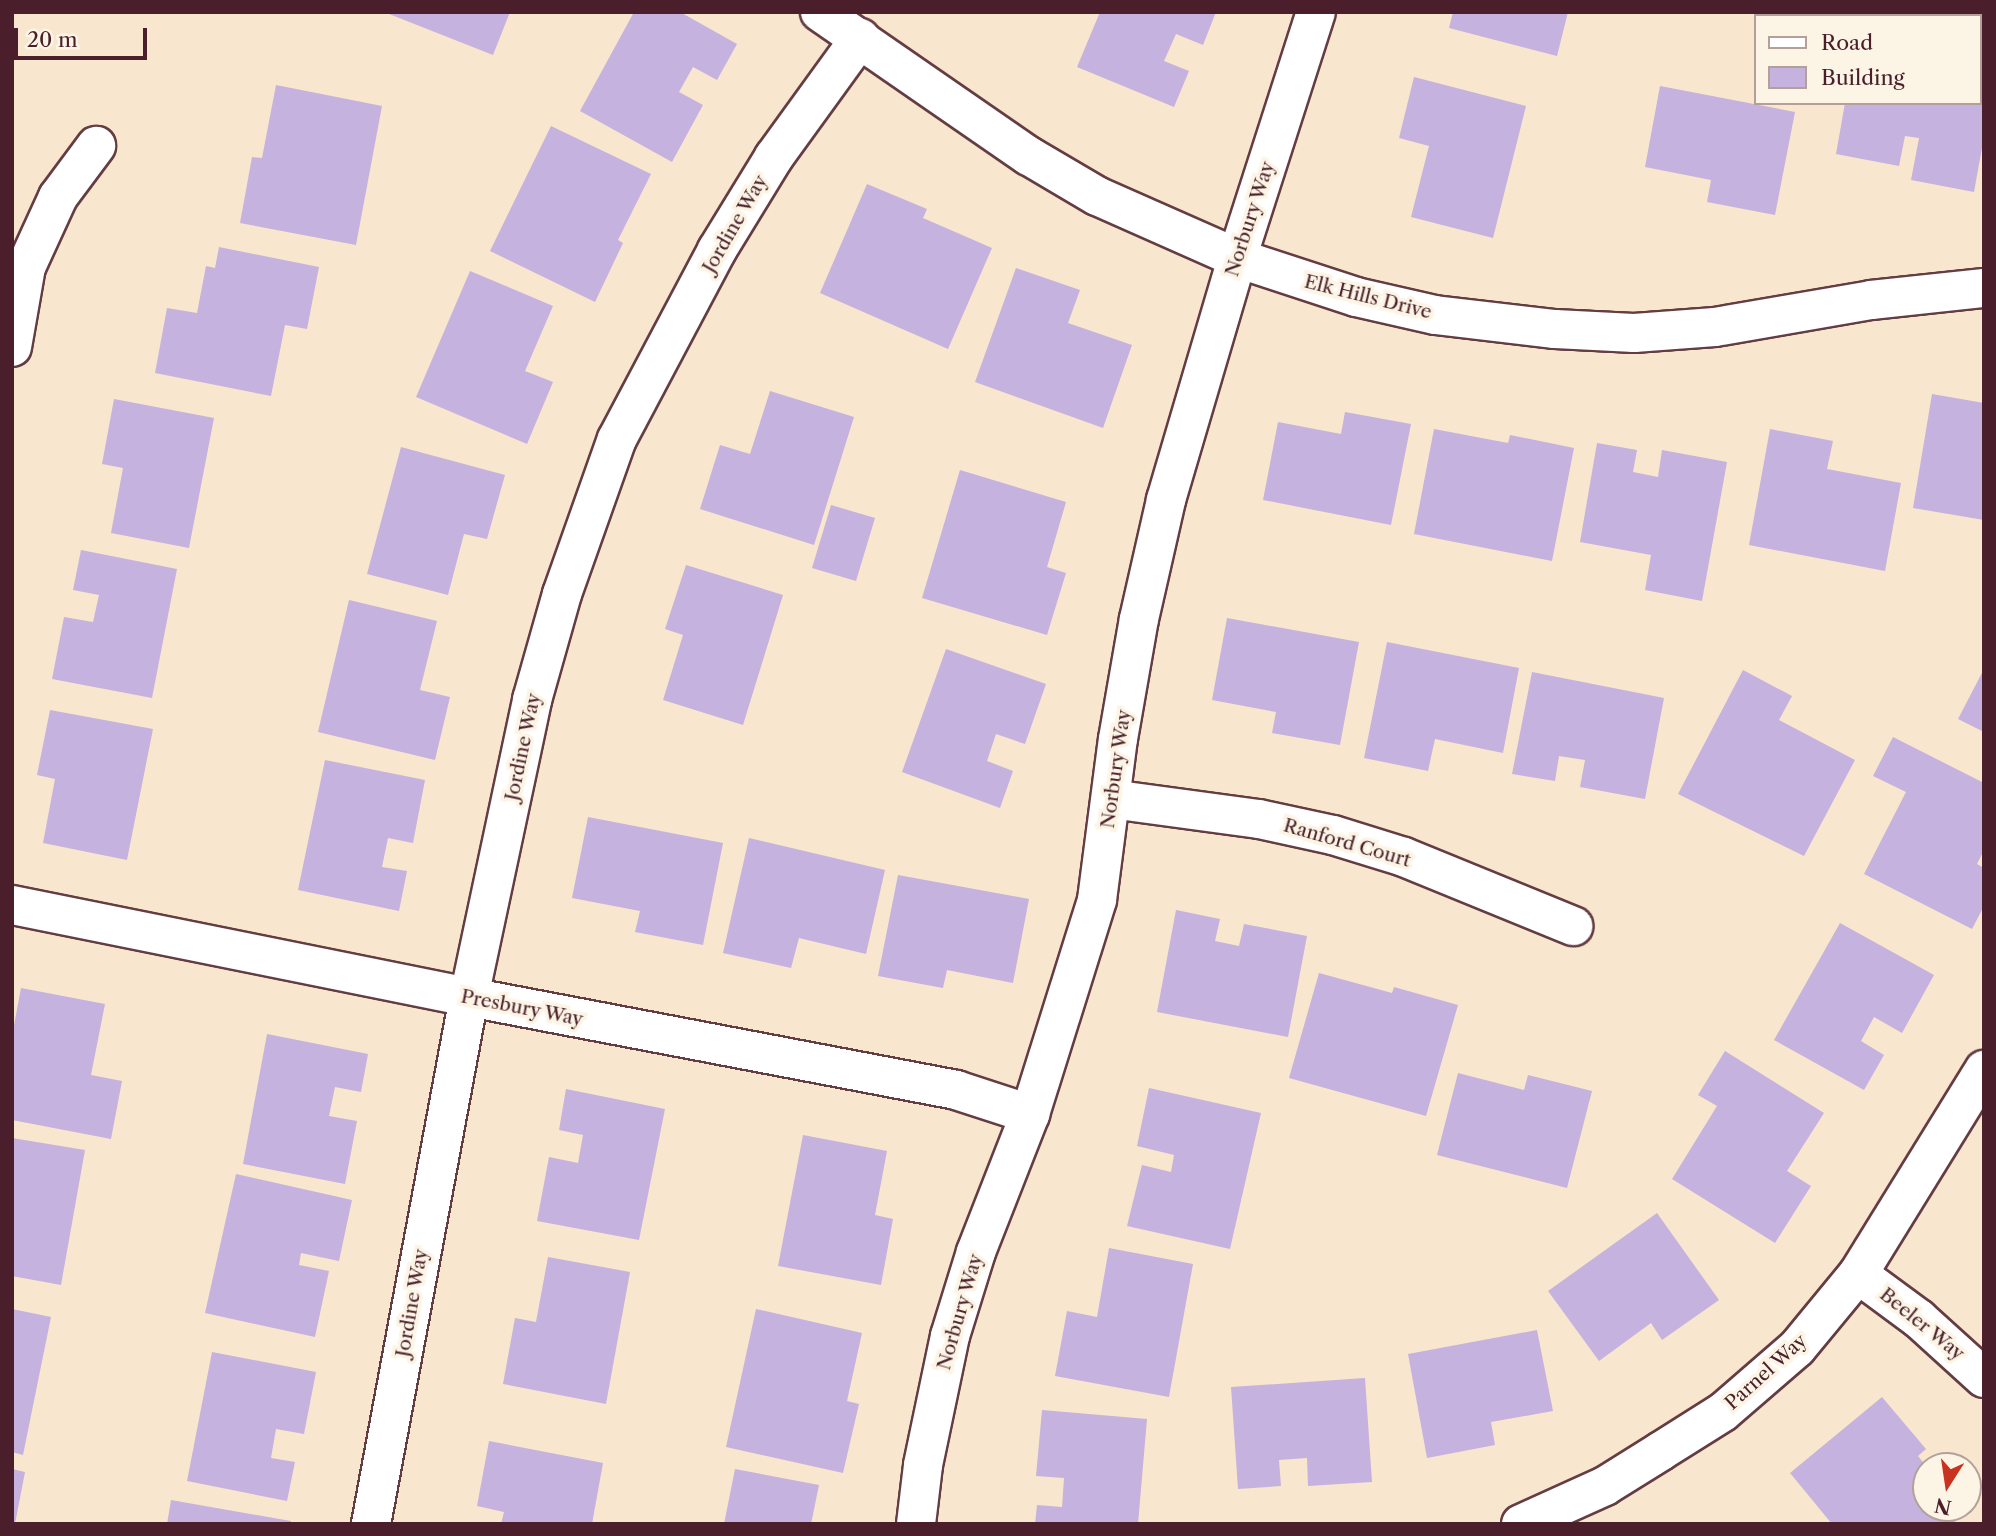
<!DOCTYPE html>
<html>
<head>
<meta charset="utf-8">
<style>
	body { margin:0 }
	#map { position:relative; width:1996px; height:1536px; overflow:hidden; background:#f8e6ce; font-family:"Libre Caslon Text",serif }
	div>[style] { position:absolute }
	[style*='--x'] { left:calc(var(--x)*1px); top:calc(var(--y)*1px); width:calc(var(--w)*1px); rotate:calc(var(--a)*1deg) }
	.building>* { inset:0; background:#c5b2de }
	.roads { filter:drop-shadow(2px 0 #643d43) drop-shadow(-2px 0 #643d43) drop-shadow(0 2px #643d43) drop-shadow(0 -2px #643d43) }
	.street>* { height:38px; margin:-19px; padding:0 19px; transform-origin:19px; border-radius:19px; background:#fff }
	span { translate:-50% -50%; white-space:nowrap; text-align:center; line-height:1.15; -webkit-text-stroke:7px #fcf5e5; paint-order:stroke }
	.street-label { font-size:19px; color:#4a1f2b }
	.frame { position:absolute; inset:0; border:14px solid #4a1f2b; pointer-events:none }
	.legend { position:absolute; left:1754px; top:14px; width:228px; height:91px; box-sizing:border-box; background:#fcf5e5; border:2px solid #b59f9b; margin:0; padding:9px 12px; list-style:none; font-size:21px; color:#4a1f2b }
	.legend li { display:flex; align-items:center; gap:14px; height:35px }
	.legend b { width:35px; border:2px solid #b59f9b }
	.north { position:absolute; left:1912px; top:1452px; width:70px; height:70px; box-sizing:border-box; background:#fcf5e5; border:2px solid #b59f9b; border-radius:50%; rotate:192deg; font-size:19px; font-weight:700; line-height:28px; text-align:center; color:#4a1f2b }
	.north::after { content:''; display:block; margin:auto; width:24px; height:32px; background:#c8321e; clip-path:polygon(50% 0,100% 100%,50% 72%,0 100%) }
	.scale { position:absolute; left:14px; top:28px; width:133px; height:32px; box-sizing:border-box; border:4px solid #4a1f2b; border-top:0; padding-left:9px; font-size:21px; line-height:24px; white-space:nowrap; color:#4a1f2b; -webkit-text-stroke:5px #fcf5e5; paint-order:stroke }
</style>
</head>
<body>
<div id="map">
	<div class="building">
		<div style="clip-path:polygon(384px 12px,510px 12px,493px 55px)"></div>
		<div style="clip-path:polygon(634px 12px,680px 12px,737px 44px,717px 80px,693px 67px,679px 92px,703px 105px,672px 162px,580px 111px)"></div>
		<div style="clip-path:polygon(1100px 12px,1216px 12px,1203px 45px,1176px 34px,1164px 61px,1189px 71px,1174px 107px,1077px 67px)"></div>
		<div style="clip-path:polygon(1453px 12px,1568px 12px,1557px 56px,1449px 28px)"></div>
		<div style="clip-path:polygon(1980px 73px,1984px 74px,1984px 137px,1974px 192px,1911px 180px,1919px 138px,1905px 136px,1899px 166px,1836px 154px,1845px 103px,1980px 103px)"></div>
		<div style="clip-path:polygon(1414px 77px,1526px 106px,1493px 238px,1411px 217px,1429px 146px,1399px 138px)"></div>
		<div style="clip-path:polygon(276px 85px,382px 106px,356px 245px,240px 223px,252px 157px,262px 158px)"></div>
		<div style="clip-path:polygon(1660px 86px,1795px 112px,1775px 215px,1707px 202px,1711px 180px,1645px 167px)"></div>
		<div style="clip-path:polygon(551px 126px,651px 174px,618px 240px,623px 243px,595px 302px,490px 251px)"></div>
		<div style="clip-path:polygon(867px 184px,927px 209px,923px 218px,992px 248px,948px 349px,820px 293px)"></div>
		<div style="clip-path:polygon(219px 247px,319px 267px,307px 329px,285px 325px,271px 396px,155px 373px,167px 308px,197px 313px,206px 266px,215px 268px)"></div>
		<div style="clip-path:polygon(1016px 268px,1080px 290px,1068px 323px,1132px 345px,1103px 428px,975px 382px)"></div>
		<div style="clip-path:polygon(470px 271px,553px 306px,525px 371px,553px 382px,527px 444px,416px 397px)"></div>
		<div style="clip-path:polygon(770px 391px,854px 417px,814px 545px,700px 509px,720px 445px,750px 454px)"></div>
		<div style="clip-path:polygon(1932px 394px,1984px 403px,1984px 520px,1913px 508px)"></div>
		<div style="clip-path:polygon(114px 399px,214px 418px,189px 548px,111px 533px,123px 468px,102px 464px)"></div>
		<div style="clip-path:polygon(1345px 412px,1411px 424px,1391px 525px,1263px 500px,1278px 422px,1341px 434px)"></div>
		<div style="clip-path:polygon(1434px 429px,1508px 443px,1510px 435px,1574px 448px,1552px 561px,1414px 534px)"></div>
		<div style="clip-path:polygon(1770px 429px,1833px 441px,1827px 469px,1901px 483px,1885px 571px,1749px 545px)"></div>
		<div style="clip-path:polygon(1597px 443px,1637px 450px,1633px 472px,1658px 477px,1662px 450px,1727px 462px,1702px 601px,1645px 590px,1651px 555px,1580px 542px)"></div>
		<div style="clip-path:polygon(401px 447px,505px 475px,487px 539px,464px 534px,448px 595px,367px 574px)"></div>
		<div style="clip-path:polygon(960px 470px,1066px 502px,1047px 567px,1066px 573px,1047px 635px,922px 598px)"></div>
		<div style="clip-path:polygon(831px 505px,875px 518px,856px 581px,812px 568px)"></div>
		<div style="clip-path:polygon(81px 550px,177px 569px,152px 698px,52px 679px,64px 617px,93px 622px,99px 595px,73px 590px)"></div>
		<div style="clip-path:polygon(686px 565px,783px 595px,743px 725px,663px 700px,683px 635px,665px 629px)"></div>
		<div style="clip-path:polygon(349px 600px,437px 621px,420px 690px,450px 697px,435px 760px,318px 732px)"></div>
		<div style="clip-path:polygon(1227px 618px,1359px 642px,1340px 745px,1272px 733px,1276px 712px,1212px 700px)"></div>
		<div style="clip-path:polygon(1387px 642px,1519px 668px,1503px 753px,1435px 739px,1428px 771px,1364px 758px)"></div>
		<div style="clip-path:polygon(946px 649px,1046px 684px,1025px 744px,996px 734px,987px 761px,1013px 771px,1000px 808px,902px 772px)"></div>
		<div style="clip-path:polygon(1984px 669px,1984px 732px,1958px 719px)"></div>
		<div style="clip-path:polygon(1743px 670px,1792px 696px,1779px 720px,1855px 760px,1804px 856px,1678px 794px)"></div>
		<div style="clip-path:polygon(1532px 672px,1664px 698px,1645px 799px,1580px 787px,1585px 760px,1559px 756px,1555px 781px,1512px 774px)"></div>
		<div style="clip-path:polygon(50px 710px,153px 729px,127px 860px,43px 843px,55px 779px,37px 775px)"></div>
		<div style="clip-path:polygon(1893px 737px,1984px 783px,1984px 850px,1977px 864px,1984px 868px,1984px 906px,1972px 929px,1864px 874px,1906px 792px,1873px 776px)"></div>
		<div style="clip-path:polygon(325px 760px,425px 780px,413px 843px,388px 838px,382px 867px,407px 871px,399px 911px,298px 890px)"></div>
		<div style="clip-path:polygon(588px 817px,723px 843px,703px 945px,635px 932px,640px 911px,572px 898px)"></div>
		<div style="clip-path:polygon(749px 838px,885px 870px,866px 954px,799px 938px,791px 968px,723px 953px)"></div>
		<div style="clip-path:polygon(898px 875px,1029px 899px,1013px 983px,947px 970px,943px 988px,878px 976px)"></div>
		<div style="clip-path:polygon(1176px 910px,1220px 919px,1215px 941px,1239px 946px,1244px 924px,1307px 936px,1288px 1037px,1157px 1012px)"></div>
		<div style="clip-path:polygon(1840px 923px,1934px 975px,1902px 1033px,1874px 1017px,1861px 1041px,1884px 1055px,1864px 1090px,1774px 1040px)"></div>
		<div style="clip-path:polygon(1319px 973px,1392px 993px,1394px 987px,1458px 1005px,1426px 1116px,1289px 1078px)"></div>
		<div style="clip-path:polygon(21px 988px,105px 1004px,91px 1075px,122px 1081px,111px 1139px,12px 1120px,12px 1036px)"></div>
		<div style="clip-path:polygon(267px 1034px,368px 1054px,361px 1092px,335px 1087px,329px 1116px,357px 1121px,345px 1184px,243px 1164px)"></div>
		<div style="clip-path:polygon(1725px 1051px,1824px 1113px,1787px 1171px,1811px 1186px,1775px 1243px,1672px 1179px,1717px 1106px,1698px 1095px)"></div>
		<div style="clip-path:polygon(1458px 1073px,1524px 1090px,1528px 1075px,1592px 1091px,1567px 1188px,1437px 1155px)"></div>
		<div style="clip-path:polygon(1149px 1088px,1261px 1113px,1230px 1249px,1127px 1226px,1142px 1165px,1171px 1172px,1174px 1155px,1137px 1146px)"></div>
		<div style="clip-path:polygon(566px 1089px,665px 1109px,639px 1240px,537px 1221px,549px 1157px,578px 1163px,583px 1135px,559px 1130px)"></div>
		<div style="clip-path:polygon(803px 1135px,887px 1151px,875px 1215px,893px 1219px,881px 1285px,778px 1266px)"></div>
		<div style="clip-path:polygon(12px 1138px,85px 1150px,61px 1285px,12px 1276px)"></div>
		<div style="clip-path:polygon(236px 1174px,352px 1200px,339px 1261px,301px 1253px,299px 1265px,329px 1271px,315px 1337px,205px 1313px)"></div>
		<div style="clip-path:polygon(1657px 1213px,1719px 1300px,1662px 1340px,1651px 1323px,1599px 1361px,1548px 1291px)"></div>
		<div style="clip-path:polygon(1109px 1248px,1193px 1264px,1169px 1397px,1055px 1376px,1067px 1311px,1097px 1317px)"></div>
		<div style="clip-path:polygon(548px 1257px,630px 1272px,606px 1404px,503px 1384px,515px 1318px,536px 1322px)"></div>
		<div style="clip-path:polygon(12px 1309px,51px 1317px,23px 1455px,12px 1452px)"></div>
		<div style="clip-path:polygon(756px 1309px,862px 1333px,847px 1401px,859px 1404px,843px 1473px,726px 1447px)"></div>
		<div style="clip-path:polygon(1537px 1330px,1553px 1411px,1491px 1422px,1495px 1445px,1427px 1458px,1408px 1354px)"></div>
		<div style="clip-path:polygon(212px 1352px,316px 1372px,304px 1434px,276px 1429px,271px 1458px,295px 1462px,287px 1501px,187px 1481px)"></div>
		<div style="clip-path:polygon(1365px 1378px,1372px 1482px,1308px 1486px,1307px 1458px,1279px 1460px,1281px 1486px,1238px 1489px,1231px 1387px)"></div>
		<div style="clip-path:polygon(1882px 1397px,1926px 1449px,1918px 1456px,1926px 1466px,1926px 1508px,1961px 1508px,1965px 1513px,1952px 1524px,1832px 1524px,1790px 1473px)"></div>
		<div style="clip-path:polygon(1042px 1410px,1147px 1419px,1138px 1524px,1035px 1524px,1037px 1505px,1062px 1507px,1064px 1478px,1036px 1476px)"></div>
		<div style="clip-path:polygon(489px 1441px,603px 1463px,592px 1524px,501px 1524px,504px 1512px,477px 1506px)"></div>
		<div style="clip-path:polygon(12px 1469px,25px 1472px,15px 1524px,12px 1524px)"></div>
		<div style="clip-path:polygon(735px 1469px,819px 1485px,811px 1524px,724px 1524px)"></div>
		<div style="clip-path:polygon(171px 1500px,291px 1521px,291px 1524px,167px 1524px)"></div>
	</div>
	<div class="roads">
		<div class="street">
			<div style="--x:820;--y:12;--w:254;--a:34.6"></div>
			<div style="--x:1029;--y:156;--w:79;--a:30.5"></div>
			<div style="--x:1097;--y:196;--w:153;--a:23.9"></div>
			<div style="--x:1237;--y:258;--w:125;--a:18.1"></div>
			<div style="--x:1356;--y:297;--w:81;--a:12.8"></div>
			<div style="--x:1435;--y:315;--w:121;--a:6.7"></div>
			<div style="--x:1555;--y:329;--w:79;--a:2.9"></div>
			<div style="--x:1634;--y:333;--w:81;--a:-4.2"></div>
			<div style="--x:1715;--y:327;--w:158;--a:-9.8"></div>
			<div style="--x:1871;--y:300;--w:114;--a:-6.1"></div>
			<div style="--x:12;--y:347;--w:81;--a:-80.1"></div>
			<div style="--x:26;--y:267;--w:77;--a:-65.4"></div>
			<div style="--x:58;--y:197;--w:64;--a:-53.3"></div>
			<div style="--x:1111;--y:799;--w:149;--a:7.7"></div>
			<div style="--x:1259;--y:819;--w:76;--a:12.2"></div>
			<div style="--x:1333;--y:835;--w:74;--a:17.2"></div>
			<div style="--x:1404;--y:857;--w:183;--a:22.2"></div>
			<div style="--x:12;--y:905;--w:466;--a:11.4"></div>
			<div style="--x:469;--y:997;--w:496;--a:10.8"></div>
			<div style="--x:956;--y:1090;--w:78;--a:18"></div>
			<div style="--x:1858;--y:1274;--w:76;--a:36.4"></div>
			<div style="--x:1919;--y:1319;--w:88;--a:42.2"></div>
			<div style="--x:371;--y:1524;--w:536;--a:-79.47"></div>
			<div style="--x:469;--y:997;--w:304;--a:-78"></div>
			<div style="--x:532;--y:700;--w:110;--a:-74.2"></div>
			<div style="--x:562;--y:594;--w:164;--a:-70.5"></div>
			<div style="--x:617;--y:439;--w:214;--a:-62.1"></div>
			<div style="--x:717;--y:250;--w:109;--a:-58.5"></div>
			<div style="--x:774;--y:157;--w:147;--a:-54.1"></div>
			<div style="--x:916;--y:1524;--w:59;--a:-83.2"></div>
			<div style="--x:923;--y:1465;--w:132;--a:-78.2"></div>
			<div style="--x:950;--y:1336;--w:88;--a:-72.8"></div>
			<div style="--x:976;--y:1252;--w:148;--a:-68.6"></div>
			<div style="--x:1030;--y:1114;--w:224;--a:-72.6"></div>
			<div style="--x:1097;--y:900;--w:162;--a:-82.6"></div>
			<div style="--x:1118;--y:739;--w:122;--a:-80.1"></div>
			<div style="--x:1139;--y:619;--w:122;--a:-77.2"></div>
			<div style="--x:1166;--y:500;--w:252;--a:-73.6"></div>
			<div style="--x:1237;--y:258;--w:258;--a:-72.2"></div>
			<div style="--x:1521;--y:1524;--w:92;--a:-24.3"></div>
			<div style="--x:1605;--y:1486;--w:66;--a:-32"></div>
			<div style="--x:1661;--y:1451;--w:73;--a:-32.2"></div>
			<div style="--x:1723;--y:1412;--w:98;--a:-40.9"></div>
			<div style="--x:1797;--y:1348;--w:96;--a:-50.5"></div>
			<div style="--x:1858;--y:1274;--w:240;--a:-58.3"></div>
		</div>
	</div>
	<div class="street-label">
		<span style="left:1250px;top:219px;rotate:-72deg">Norbury Way</span>
		<span style="left:735px;top:224px;rotate:-60deg">Jordine Way</span>
		<span style="left:1368px;top:297px;rotate:14deg">Elk Hills Drive</span>
		<span style="left:523px;top:747px;rotate:-78deg">Jordine Way</span>
		<span style="left:1116px;top:769px;rotate:-82deg">Norbury Way</span>
		<span style="left:1347px;top:843px;rotate:16deg">Ranford Court</span>
		<span style="left:522px;top:1008px;rotate:11deg">Presbury Way</span>
		<span style="left:412px;top:1303px;rotate:-80deg">Jordine Way</span>
		<span style="left:960px;top:1312px;rotate:-74deg">Norbury Way</span>
		<span style="left:1922px;top:1324px;rotate:39deg">Beeler Way</span>
		<span style="left:1766px;top:1372px;rotate:-42deg">Parnel Way</span>
	</div>
	<div class="frame"></div>
	<ul class="legend">
	<li><b style="height:9px;background:#fff"></b>Road</li>
	<li><b style="height:19px;background:#c5b2de"></b>Building</li>
	</ul>
	<div class="north">N</div>
	<div class="scale">20 m</div>
</div>
</body>
</html>
